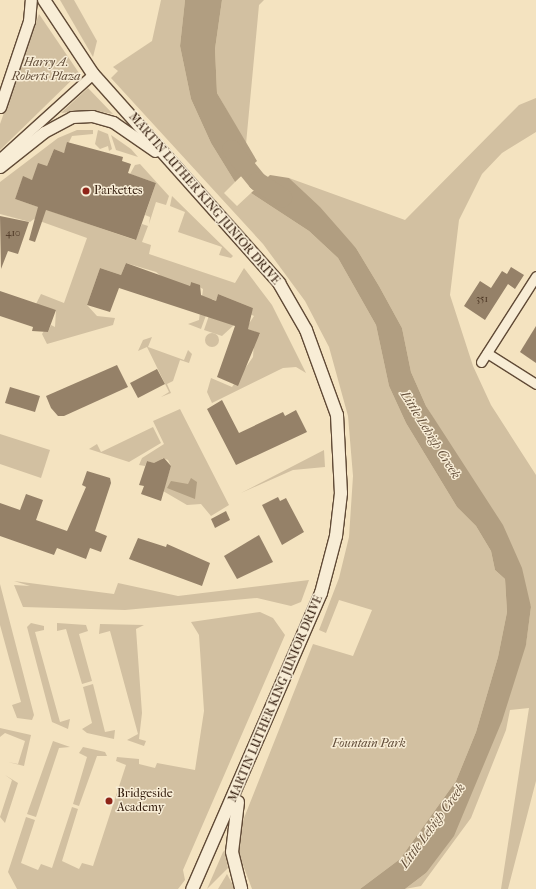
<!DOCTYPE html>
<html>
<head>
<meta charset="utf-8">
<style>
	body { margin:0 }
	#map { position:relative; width:536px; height:889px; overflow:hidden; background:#f4e3c0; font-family:"IM FELL French Canon",serif }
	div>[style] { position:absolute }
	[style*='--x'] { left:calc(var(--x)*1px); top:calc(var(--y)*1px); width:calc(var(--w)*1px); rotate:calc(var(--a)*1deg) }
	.green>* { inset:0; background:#d2c0a1 }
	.round { border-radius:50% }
	.water>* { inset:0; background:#b19e81 }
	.river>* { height:19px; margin:-9.5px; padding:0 9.5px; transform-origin:9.5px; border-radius:9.5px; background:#b19e81 }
	.building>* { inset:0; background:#958168 }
	.roads { filter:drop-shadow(1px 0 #604a36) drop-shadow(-1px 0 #604a36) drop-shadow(0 1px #604a36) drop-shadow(0 -1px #604a36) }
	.minor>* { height:9px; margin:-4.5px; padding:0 4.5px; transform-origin:4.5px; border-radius:4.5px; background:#f8edd6 }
	.tertiary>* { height:11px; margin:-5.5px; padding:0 5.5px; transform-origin:5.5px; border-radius:5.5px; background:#f8edd6 }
	.secondary>* { height:12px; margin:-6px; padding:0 6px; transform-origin:6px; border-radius:6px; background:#f8edd6 }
	.dots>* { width:11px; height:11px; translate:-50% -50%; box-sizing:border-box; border:2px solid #f8edd6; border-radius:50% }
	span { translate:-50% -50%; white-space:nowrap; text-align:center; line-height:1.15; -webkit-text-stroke:3px #f8edd6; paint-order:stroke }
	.number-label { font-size:10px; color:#483220 }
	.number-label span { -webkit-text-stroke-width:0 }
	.park-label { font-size:12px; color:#5f4a36; font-style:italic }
	.poi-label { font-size:12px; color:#2e1708 }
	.left { translate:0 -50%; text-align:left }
	.street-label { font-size:12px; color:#2e1708 }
	.water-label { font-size:13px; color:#624d38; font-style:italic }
</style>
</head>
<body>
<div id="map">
	<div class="green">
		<div style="clip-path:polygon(60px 0,74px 0,97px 41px,93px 57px)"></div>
		<div style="clip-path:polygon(161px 0,185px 0,180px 46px,191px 99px,211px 143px,235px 182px,224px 193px,237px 206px,251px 193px,309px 231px,338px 258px,376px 325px,389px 386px,406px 423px,457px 507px,476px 526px,491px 551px,495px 570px,505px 579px,507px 612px,498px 657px,476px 732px,456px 781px,400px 859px,360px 889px,252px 889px,243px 865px,238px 865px,237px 840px,242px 823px,313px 644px,353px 656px,372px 610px,339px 600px,326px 633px,319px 630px,339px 578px,349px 537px,353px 476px,348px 416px,329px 347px,305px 301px,263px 244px,111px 78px,118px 71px,113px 67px,152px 41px)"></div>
		<div style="clip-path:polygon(222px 0,264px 0,259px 5px,246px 144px,217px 93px,215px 49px)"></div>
		<div style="clip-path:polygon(39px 14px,79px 73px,0 150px,0 124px)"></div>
		<div style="clip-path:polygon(88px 88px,113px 114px,91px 110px,61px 113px)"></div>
		<div style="clip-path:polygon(536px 98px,536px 132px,502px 153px,482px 174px,459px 220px,450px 295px,473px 366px,491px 405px,536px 475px,536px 781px,508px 889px,501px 889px,529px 708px,510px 710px,506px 730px,471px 818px,421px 886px,405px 889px,426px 873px,516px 669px,526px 644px,531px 607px,472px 482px,426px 406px,411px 372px,402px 328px,379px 286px,356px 248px,289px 178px,405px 220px,519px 105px)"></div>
		<div style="clip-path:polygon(77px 130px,93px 130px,93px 134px,72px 136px,64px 153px,54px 149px,47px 166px,32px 180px,23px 177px,15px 199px,135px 240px,142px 224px,148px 226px,142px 242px,151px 245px,149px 254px,235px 283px,244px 268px,272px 305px,306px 373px,296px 367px,283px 368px,212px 403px,207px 392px,211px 378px,232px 387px,253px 357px,254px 342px,260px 334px,246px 328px,254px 316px,250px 314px,253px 308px,218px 294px,216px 301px,212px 299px,201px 329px,188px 324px,199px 320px,203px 289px,191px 282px,186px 297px,156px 272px,126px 263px,121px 275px,100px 268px,87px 305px,97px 316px,115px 318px,113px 325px,47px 344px,42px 334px,44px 331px,48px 332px,51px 325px,55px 327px,56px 310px,35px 306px,41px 294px,64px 303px,87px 238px,34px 219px,30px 222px,0 214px,0 182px,58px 138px)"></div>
		<div style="clip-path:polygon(98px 130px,108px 134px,112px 149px,109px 151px,108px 146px,100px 149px,95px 144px)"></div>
		<div style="clip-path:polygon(111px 135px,131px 149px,138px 157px,116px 150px)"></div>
		<div style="clip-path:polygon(140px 164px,169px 196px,166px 205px,156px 202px,149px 224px,150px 217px,145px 215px,156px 183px,130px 174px,135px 165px)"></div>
		<div style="clip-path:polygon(172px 196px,233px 256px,231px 258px,219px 255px,222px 247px,178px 232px,185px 212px,170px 206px)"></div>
		<div style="clip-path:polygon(213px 304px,234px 325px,222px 336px,204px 330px)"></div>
		<div class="round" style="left:205px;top:333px;width:14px;height:14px"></div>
		<div style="clip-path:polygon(152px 337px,148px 347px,184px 360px,188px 350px,192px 354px,189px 363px,180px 360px,173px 381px,167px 384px,171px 393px,161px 397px,169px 392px,147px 347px,138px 351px,143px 340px)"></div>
		<div style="clip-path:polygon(180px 409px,229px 505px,211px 516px,201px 504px,187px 505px,163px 491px,171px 466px,168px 460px,163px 458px,156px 464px,147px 461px,145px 466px,139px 465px,142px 458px,164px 444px,153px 421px)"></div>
		<div style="clip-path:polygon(153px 427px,161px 443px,129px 462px,89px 449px,97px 444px,101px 452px)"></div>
		<div style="clip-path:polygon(0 434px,50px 450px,41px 478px,0 464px)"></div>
		<div style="clip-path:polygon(324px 450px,325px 467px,293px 470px,241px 493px)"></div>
		<div style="clip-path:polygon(309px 580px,301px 602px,291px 606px,257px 598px,125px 610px,23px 607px,14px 585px,30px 586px,14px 581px,114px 594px,118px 583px,178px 596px)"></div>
		<div style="clip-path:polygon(0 584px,34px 715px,32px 720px,17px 718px,12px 705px,21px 702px,0 625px)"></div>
		<div style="clip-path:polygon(260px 612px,273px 618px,285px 635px,183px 870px,185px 880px,178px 889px,17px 889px,8px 872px,26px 817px,35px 820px,21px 863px,38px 870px,41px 864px,52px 868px,72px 807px,78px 809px,62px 861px,79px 869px,82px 863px,93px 866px,126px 765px,116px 761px,117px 757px,139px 759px,139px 764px,155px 768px,157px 763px,195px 770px,204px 711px,199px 635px,191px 622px)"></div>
		<div style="clip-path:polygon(31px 623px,44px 626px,44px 630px,35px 632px,60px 722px,70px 719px,68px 729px,52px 722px,27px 627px)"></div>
		<div style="clip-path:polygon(57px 623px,86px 625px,88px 631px,79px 634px,92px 681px,82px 684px,66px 629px,57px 631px)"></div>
		<div style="clip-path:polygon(100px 624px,144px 625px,136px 629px,142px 713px,139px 739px,146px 741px,144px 746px,127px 740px,138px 734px,110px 631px,99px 634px)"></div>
		<div style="clip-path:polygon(93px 684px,105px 732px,115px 730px,114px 739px,87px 733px,82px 729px,92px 723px,83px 687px)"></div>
		<div style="clip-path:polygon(0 728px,31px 735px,24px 766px,8px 762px,18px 764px,25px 741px,5px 733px,0 737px)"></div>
		<div style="clip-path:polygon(53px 741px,70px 747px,59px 748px,36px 817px,27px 814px)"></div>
		<div style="clip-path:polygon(83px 747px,105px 752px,107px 756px,97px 756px,79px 806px,73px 804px,87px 757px,79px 753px)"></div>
		<div style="clip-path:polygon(5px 775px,18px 783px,5px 823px,0 817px,12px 780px)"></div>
		<div style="clip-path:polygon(225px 850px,228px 868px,207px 889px,223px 852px)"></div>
		<div style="clip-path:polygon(227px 874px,235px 889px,218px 889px)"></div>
	</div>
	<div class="water">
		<div style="clip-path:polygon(185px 0,222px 0,215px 49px,217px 93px,257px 161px,235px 182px,211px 143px,191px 99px,180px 46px)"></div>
		<div style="clip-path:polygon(270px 175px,289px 178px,320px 207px,356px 248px,379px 286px,402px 328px,411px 372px,426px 406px,503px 525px,522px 568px,531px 607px,526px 645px,502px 721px,454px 836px,426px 873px,405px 889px,360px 889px,400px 859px,456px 781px,476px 732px,498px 657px,507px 612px,505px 579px,495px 570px,491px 551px,476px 526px,457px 507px,406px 423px,389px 386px,376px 325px,338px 258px,309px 231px,251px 193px)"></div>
		<div style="clip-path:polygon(191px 478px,197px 482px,195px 499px,167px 488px,171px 481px,188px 484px)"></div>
	</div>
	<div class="river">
		<div style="--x:231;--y:149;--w:41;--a:50.9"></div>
		<div style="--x:257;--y:181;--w:30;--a:33"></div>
	</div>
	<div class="building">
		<div style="clip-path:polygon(67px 142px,123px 157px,122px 161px,131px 164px,128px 173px,156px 183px,136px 240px,46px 210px,35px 242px,29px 240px,38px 207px,15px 199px,23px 176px,32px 180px,38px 163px,47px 166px,54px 149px,64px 153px)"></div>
		<div style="clip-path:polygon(0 216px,29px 222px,18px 254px,8px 251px,1px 269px)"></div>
		<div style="clip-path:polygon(126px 263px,190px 286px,191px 282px,200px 285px,201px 295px,216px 301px,218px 294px,253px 308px,248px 329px,260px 333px,238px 386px,217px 377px,235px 326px,119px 288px,110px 312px,87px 305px,100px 268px,121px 275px)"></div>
		<div style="clip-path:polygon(511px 267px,524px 275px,515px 289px,508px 284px,485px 320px,464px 306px,480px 281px,491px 288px,502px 271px,507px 274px)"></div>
		<div style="clip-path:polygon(0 291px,56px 310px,48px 332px,32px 331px,33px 327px,0 316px)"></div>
		<div style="clip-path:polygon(536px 326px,536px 363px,520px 352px)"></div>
		<div style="clip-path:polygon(117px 365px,128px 387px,64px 416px,58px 416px,51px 408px,46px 396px)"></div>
		<div style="clip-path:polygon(157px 369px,165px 384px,138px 398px,130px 383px)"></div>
		<div style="clip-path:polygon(10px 387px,40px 396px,35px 412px,5px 403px)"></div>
		<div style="clip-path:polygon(222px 400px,239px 433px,283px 412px,285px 416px,296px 410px,307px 432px,236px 465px,207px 409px)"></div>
		<div style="clip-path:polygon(164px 458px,171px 466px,161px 501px,141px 494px,144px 486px,139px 485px,147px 461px,154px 463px)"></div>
		<div style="clip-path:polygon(87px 471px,110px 478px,111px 483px,95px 531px,107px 536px,101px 552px,90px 548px,86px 559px,57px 548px,54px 555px,0 536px,0 503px,20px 510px,26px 494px,43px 500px,36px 520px,67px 531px,86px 487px,82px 485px)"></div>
		<div style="clip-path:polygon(278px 497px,280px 501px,286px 498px,304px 532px,282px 545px,262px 505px)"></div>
		<div style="clip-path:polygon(226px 511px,230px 520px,215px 528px,211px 519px)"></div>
		<div style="clip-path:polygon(259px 535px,273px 562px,237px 579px,224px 556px)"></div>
		<div style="clip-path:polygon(138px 538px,166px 547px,167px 544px,210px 563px,202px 586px,129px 559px)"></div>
	</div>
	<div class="roads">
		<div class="minor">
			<div style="--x:0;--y:158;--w:125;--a:-42.1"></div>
			<div style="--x:487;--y:353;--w:58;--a:32.3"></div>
			<div style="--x:481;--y:362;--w:102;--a:-57.4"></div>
		</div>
		<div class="tertiary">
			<div style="--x:0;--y:107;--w:91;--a:-71.4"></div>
			<div style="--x:29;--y:21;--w:21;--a:-85"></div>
			<div style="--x:0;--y:167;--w:56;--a:-38.5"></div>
			<div style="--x:44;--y:132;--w:32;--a:-28"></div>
			<div style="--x:72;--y:117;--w:20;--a:-3"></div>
			<div style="--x:92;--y:116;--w:22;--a:16"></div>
			<div style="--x:113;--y:122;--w:51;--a:34.6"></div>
		</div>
		<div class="secondary">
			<div style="--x:44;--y:0;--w:89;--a:56.5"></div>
			<div style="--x:93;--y:74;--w:280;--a:48.3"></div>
			<div style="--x:279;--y:283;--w:54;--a:60.1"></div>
			<div style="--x:306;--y:330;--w:90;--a:70"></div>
			<div style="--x:337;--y:415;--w:78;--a:87.1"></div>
			<div style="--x:341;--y:493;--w:43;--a:96.6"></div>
			<div style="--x:336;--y:536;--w:59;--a:104.7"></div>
			<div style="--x:321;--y:593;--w:323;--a:113.5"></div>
			<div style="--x:238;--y:802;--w:50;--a:96.8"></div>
			<div style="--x:232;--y:852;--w:38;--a:76"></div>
		</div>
	</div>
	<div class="dots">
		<div style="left:86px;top:191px;background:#8f2418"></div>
		<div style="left:109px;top:801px;background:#8f2418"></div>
	</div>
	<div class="number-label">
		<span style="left:13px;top:234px">410</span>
		<span style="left:482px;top:300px">351</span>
	</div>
	<div class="park-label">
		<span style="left:46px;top:70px">Harry A.<br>Roberts Plaza</span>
		<span style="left:369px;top:744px">Fountain Park</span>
	</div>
	<div class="poi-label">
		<span class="left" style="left:94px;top:191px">Parkettes</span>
		<span class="left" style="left:117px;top:801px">Bridgeside<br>Academy</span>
	</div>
	<div class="street-label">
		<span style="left:204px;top:199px;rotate:49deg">MARTIN LUTHER KING JUNIOR DRIVE</span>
		<span style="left:276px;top:699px;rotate:-67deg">MARTIN LUTHER KING JUNIOR DRIVE</span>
	</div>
	<div class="water-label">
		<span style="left:430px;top:435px;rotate:58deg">Little Lehigh Creek</span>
		<span style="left:433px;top:826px;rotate:-54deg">Little Lehigh Creek</span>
	</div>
</div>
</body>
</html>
